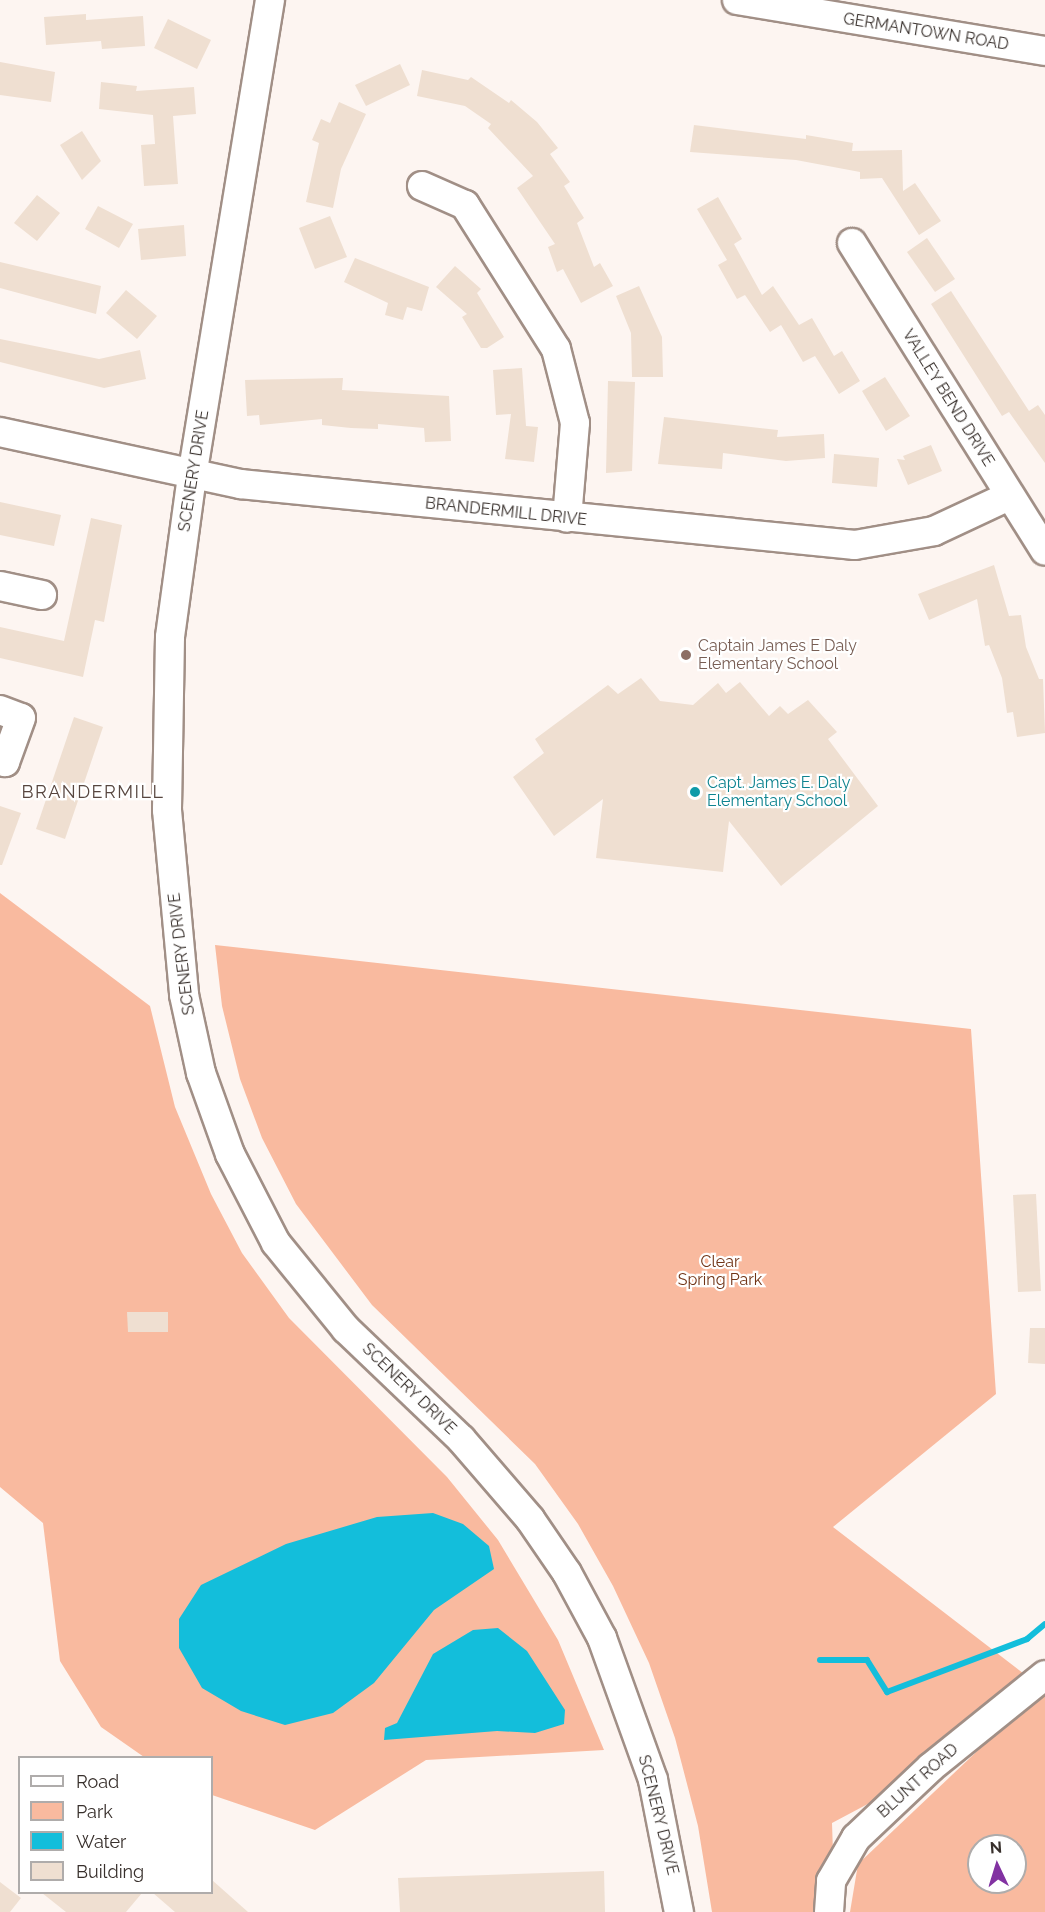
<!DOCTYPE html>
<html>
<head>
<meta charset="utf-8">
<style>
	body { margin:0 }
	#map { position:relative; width:1045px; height:1912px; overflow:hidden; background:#fdf5f1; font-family:Raleway,sans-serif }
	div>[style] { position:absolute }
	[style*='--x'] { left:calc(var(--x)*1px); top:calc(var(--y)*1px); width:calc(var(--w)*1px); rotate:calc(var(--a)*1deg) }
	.green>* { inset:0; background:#f9ba9f }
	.water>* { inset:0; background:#13bedb }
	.stream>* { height:6px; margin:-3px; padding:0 3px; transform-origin:3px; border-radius:3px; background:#13bedb }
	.building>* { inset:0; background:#efdfd1 }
	.roads { filter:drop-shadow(2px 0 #a18f86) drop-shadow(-2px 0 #a18f86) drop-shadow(0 2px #a18f86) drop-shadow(0 -2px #a18f86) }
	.minor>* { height:28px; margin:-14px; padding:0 14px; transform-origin:14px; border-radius:14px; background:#fff }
	.dots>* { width:16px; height:16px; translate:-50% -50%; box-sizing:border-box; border:3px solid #fff; border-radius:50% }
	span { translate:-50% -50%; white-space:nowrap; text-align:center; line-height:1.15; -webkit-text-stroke:4.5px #fff; paint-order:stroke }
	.street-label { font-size:16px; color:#38302c }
	.education-label { font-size:16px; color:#785e54 }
	.left { translate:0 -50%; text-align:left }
	.culture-label { font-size:16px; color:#0d838f }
	.park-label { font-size:16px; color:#713517 }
	.neighbourhood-label { font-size:18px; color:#57463f; letter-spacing:1.5px }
	.legend { position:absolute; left:18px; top:1756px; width:195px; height:138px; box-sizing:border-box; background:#fff; border:2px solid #afacab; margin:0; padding:8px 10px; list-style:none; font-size:18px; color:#38302c }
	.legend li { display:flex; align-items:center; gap:12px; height:30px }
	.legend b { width:30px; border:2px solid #afacab }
	.north { position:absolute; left:967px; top:1834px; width:60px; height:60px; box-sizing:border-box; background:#fff; border:2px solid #afacab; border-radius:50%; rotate:356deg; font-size:16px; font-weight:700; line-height:24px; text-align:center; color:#38302c }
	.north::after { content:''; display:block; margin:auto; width:21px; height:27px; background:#8232a2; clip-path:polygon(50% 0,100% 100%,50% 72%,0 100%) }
</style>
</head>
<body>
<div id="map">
	<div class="green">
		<div style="clip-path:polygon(0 893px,150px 1006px,175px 1107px,211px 1194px,242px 1253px,289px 1318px,447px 1477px,498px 1540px,558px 1640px,604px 1750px,426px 1760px,315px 1830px,212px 1795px,212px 1758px,144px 1757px,101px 1727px,60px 1661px,43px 1523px,0 1487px)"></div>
		<div style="clip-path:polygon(evenodd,215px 945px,971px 1029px,996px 1394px,833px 1527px,1045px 1690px,1045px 1912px,850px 1912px,858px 1864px,990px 1739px,832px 1823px,835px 1912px,712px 1912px,698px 1826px,675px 1738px,649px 1663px,613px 1586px,578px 1524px,535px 1464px,372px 1305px,296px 1204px,262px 1138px,240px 1079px,222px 1006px,215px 945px,979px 1846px,1015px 1846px,1015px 1882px,979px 1882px,979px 1846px)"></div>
	</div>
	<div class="water">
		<div style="clip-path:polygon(433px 1513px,463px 1524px,489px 1546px,494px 1569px,434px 1610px,374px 1683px,333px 1713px,285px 1725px,241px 1711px,202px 1688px,179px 1648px,179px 1619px,201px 1585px,286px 1544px,377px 1517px)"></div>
		<div style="clip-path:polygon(498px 1628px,527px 1651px,565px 1710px,564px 1724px,535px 1733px,497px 1731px,384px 1740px,385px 1728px,397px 1723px,433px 1654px,473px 1630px)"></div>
	</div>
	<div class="stream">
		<div style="--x:820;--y:1660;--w:47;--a:0"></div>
		<div style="--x:867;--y:1660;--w:38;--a:58"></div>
		<div style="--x:887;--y:1692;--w:150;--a:-20.7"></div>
		<div style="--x:1027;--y:1639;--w:23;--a:-40"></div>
	</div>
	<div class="building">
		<div style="clip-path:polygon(86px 14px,86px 20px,143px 16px,145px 46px,102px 49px,101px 41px,46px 45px,44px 17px)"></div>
		<div style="clip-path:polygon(168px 19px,211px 40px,197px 69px,154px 48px)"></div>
		<div style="clip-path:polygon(0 62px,55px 72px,51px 102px,0 95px)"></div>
		<div style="clip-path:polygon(400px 64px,410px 85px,366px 106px,355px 85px)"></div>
		<div style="clip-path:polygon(422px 70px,468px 80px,471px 77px,509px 103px,511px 100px,537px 122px,558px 148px,550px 154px,570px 182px,564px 186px,584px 218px,577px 223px,594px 267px,600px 263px,613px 286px,581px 303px,563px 269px,557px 272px,548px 247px,555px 244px,517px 188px,533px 176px,488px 128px,491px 124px,465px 106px,417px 96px)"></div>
		<div style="clip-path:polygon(101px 82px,137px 86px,136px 91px,194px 87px,196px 114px,173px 116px,178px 184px,144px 186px,141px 145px,155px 144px,153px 115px,99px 109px)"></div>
		<div style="clip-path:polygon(339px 102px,366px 114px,341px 169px,333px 208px,306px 202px,319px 143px,312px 140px,321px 119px,330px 123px)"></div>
		<div style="clip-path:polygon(694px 125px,806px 139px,806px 135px,853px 143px,852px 151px,902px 150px,903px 191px,915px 183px,941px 221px,919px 235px,882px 178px,860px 179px,860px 172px,796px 160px,690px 152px)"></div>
		<div style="clip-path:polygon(82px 131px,101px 161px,82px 180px,60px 145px)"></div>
		<div style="clip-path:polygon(37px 195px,60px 213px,37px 241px,14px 223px)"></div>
		<div style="clip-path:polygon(718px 197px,742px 239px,734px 244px,762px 295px,773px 286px,799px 325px,812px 318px,834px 356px,842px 351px,860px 381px,839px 394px,815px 356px,803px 362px,781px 325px,770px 332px,745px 295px,737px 299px,718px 265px,727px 260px,697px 209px)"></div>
		<div style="clip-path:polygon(98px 206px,133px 224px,119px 248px,85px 229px)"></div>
		<div style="clip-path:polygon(330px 216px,347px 257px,315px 269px,299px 228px)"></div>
		<div style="clip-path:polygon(184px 225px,186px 256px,141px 260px,138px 229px)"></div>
		<div style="clip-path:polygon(927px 238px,955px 279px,935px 292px,907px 252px)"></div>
		<div style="clip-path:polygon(355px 258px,429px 287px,422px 311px,407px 307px,403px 320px,385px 315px,388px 303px,344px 282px)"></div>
		<div style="clip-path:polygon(0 262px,101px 286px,96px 314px,0 288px)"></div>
		<div style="clip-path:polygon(455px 266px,481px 289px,477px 293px,504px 337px,487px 348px,481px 348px,462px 317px,467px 314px,436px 287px)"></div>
		<div style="clip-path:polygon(639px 286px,662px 337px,663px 377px,632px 377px,631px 333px,616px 296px)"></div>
		<div style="clip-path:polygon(126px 290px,157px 316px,137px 339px,106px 313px)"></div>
		<div style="clip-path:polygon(951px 291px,1029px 411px,1038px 405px,1045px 415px,1045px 463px,1009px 412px,1002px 416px,931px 304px)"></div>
		<div style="clip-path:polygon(0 339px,99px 359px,140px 350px,146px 379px,104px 388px,0 362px)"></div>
		<div style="clip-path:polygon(522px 368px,526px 426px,538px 427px,534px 462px,505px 459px,511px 414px,496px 415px,493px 370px)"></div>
		<div style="clip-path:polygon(885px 377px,910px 416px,886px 431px,862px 391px)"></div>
		<div style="clip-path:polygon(343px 378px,342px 390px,449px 396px,451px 441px,425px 442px,424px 428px,378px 424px,378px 429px,351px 428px,322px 425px,322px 419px,260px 425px,259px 415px,247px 416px,245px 380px)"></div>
		<div style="clip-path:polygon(608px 381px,635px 382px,632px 471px,606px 473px)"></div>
		<div style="clip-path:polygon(664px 417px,778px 430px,777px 437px,824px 434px,825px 458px,786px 461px,723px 453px,722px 469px,658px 464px)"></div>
		<div style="clip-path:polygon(931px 445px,942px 471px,908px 485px,897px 459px,905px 460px,903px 456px)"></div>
		<div style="clip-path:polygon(834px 454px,879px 458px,877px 487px,832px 483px)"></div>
		<div style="clip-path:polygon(0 502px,61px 515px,54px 546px,0 535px)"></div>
		<div style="clip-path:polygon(91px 518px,122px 525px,104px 622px,95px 620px,83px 677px,0 658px,0 627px,64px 641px)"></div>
		<div style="clip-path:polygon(994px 565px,1009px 616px,1021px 615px,1026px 647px,1039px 679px,1043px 679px,1045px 733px,1017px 737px,1013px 712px,1007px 713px,1002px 678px,989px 645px,985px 646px,977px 599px,929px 620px,918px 594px)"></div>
		<div style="clip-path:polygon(641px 678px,660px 701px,693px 705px,718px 683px,726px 693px,740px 682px,769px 716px,780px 706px,788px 714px,808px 700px,837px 732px,828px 739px,878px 806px,781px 886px,729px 821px,723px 872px,596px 858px,603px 799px,554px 836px,513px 777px,544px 753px,535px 739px,608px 685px,618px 694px)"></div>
		<div style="clip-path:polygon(74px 717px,103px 727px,65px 839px,36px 829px)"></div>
		<div style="clip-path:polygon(0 806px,21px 813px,2px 865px,0 865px)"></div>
		<div style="clip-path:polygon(1036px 1194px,1041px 1291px,1018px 1292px,1013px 1195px)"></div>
		<div style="clip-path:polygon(127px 1312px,168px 1312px,168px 1332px,128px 1332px)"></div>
		<div style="clip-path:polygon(1030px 1328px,1045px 1328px,1045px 1364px,1028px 1363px)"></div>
		<div style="clip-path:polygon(604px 1871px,605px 1912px,400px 1912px,398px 1878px)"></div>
		<div style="clip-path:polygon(212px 1880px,248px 1912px,175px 1912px,153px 1893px,212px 1893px)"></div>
		<div style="clip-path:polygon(0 1882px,21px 1898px,10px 1912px,0 1912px)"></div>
		<div style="clip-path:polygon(42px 1893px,142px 1893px,126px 1912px,66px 1912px)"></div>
	</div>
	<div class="roads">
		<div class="minor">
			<div style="--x:270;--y:0;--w:482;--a:99.3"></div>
			<div style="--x:192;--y:476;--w:162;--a:97.8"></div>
			<div style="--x:170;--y:637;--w:173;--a:91"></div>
			<div style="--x:167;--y:810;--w:186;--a:84.7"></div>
			<div style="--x:184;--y:995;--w:80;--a:77.7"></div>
			<div style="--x:201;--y:1073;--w:86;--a:70.3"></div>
			<div style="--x:230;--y:1154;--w:100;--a:62.7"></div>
			<div style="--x:276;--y:1243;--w:111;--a:50.9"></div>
			<div style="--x:346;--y:1329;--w:159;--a:43.7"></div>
			<div style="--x:461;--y:1439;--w:106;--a:49.2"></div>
			<div style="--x:530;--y:1519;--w:65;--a:55.6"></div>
			<div style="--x:567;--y:1573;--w:74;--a:61.7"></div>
			<div style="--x:602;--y:1638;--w:151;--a:70.2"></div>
			<div style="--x:653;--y:1780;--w:135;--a:78.9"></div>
			<div style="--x:737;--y:0;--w:312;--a:9.4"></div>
			<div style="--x:422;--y:186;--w:47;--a:23.8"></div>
			<div style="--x:465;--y:205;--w:170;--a:57.7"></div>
			<div style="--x:556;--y:349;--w:76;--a:75.6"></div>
			<div style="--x:575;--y:423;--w:95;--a:94.8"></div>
			<div style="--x:852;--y:243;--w:363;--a:57.9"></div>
			<div style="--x:0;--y:432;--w:246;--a:12.2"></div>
			<div style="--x:240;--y:484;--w:618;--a:5.66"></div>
			<div style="--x:855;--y:545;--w:80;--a:-10"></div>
			<div style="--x:934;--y:531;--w:83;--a:-25"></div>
			<div style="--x:0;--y:586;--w:43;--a:12.1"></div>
			<div style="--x:0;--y:710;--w:22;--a:21"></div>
			<div style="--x:21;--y:718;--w:47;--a:110"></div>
			<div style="--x:5;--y:762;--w:5;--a:-158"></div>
			<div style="--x:829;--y:1912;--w:31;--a:-86"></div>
			<div style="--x:831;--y:1881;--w:50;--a:-59.8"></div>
			<div style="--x:856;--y:1838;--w:103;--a:-43.4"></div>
			<div style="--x:931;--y:1767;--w:146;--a:-38.9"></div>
		</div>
	</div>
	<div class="dots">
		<div style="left:686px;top:655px;background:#8d6e63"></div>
		<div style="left:695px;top:792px;background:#0f9aa8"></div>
	</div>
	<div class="street-label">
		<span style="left:926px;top:32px;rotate:9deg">GERMANTOWN ROAD</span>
		<span style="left:948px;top:398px;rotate:58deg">VALLEY BEND DRIVE</span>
		<span style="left:194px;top:471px;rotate:-81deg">SCENERY DRIVE</span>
		<span style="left:506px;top:512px;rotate:6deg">BRANDERMILL DRIVE</span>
		<span style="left:182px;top:954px;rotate:-97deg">SCENERY DRIVE</span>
		<span style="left:409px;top:1389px;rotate:44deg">SCENERY DRIVE</span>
		<span style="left:918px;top:1781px;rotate:-42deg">BLUNT ROAD</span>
		<span style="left:658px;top:1815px;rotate:76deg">SCENERY DRIVE</span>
	</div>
	<div class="education-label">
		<span class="left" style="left:698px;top:655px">Captain James E Daly<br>Elementary School</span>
	</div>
	<div class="culture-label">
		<span class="left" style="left:707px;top:792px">Capt. James E. Daly<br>Elementary School</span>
	</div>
	<div class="park-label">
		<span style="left:720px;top:1271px">Clear<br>Spring Park</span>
	</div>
	<div class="neighbourhood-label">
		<span style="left:93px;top:792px">BRANDERMILL</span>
	</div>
	<ul class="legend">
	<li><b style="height:8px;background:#fff"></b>Road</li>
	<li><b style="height:16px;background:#f9ba9f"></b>Park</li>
	<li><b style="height:16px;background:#13bedb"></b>Water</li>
	<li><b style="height:16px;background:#efdfd1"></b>Building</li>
	</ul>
	<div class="north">N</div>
</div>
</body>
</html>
